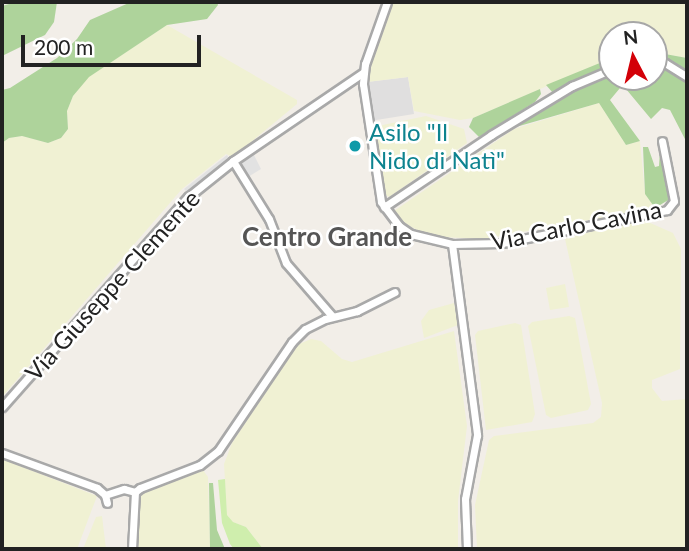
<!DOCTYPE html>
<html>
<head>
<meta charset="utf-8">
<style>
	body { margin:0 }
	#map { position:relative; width:689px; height:551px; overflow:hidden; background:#f2eee8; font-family:Lato,sans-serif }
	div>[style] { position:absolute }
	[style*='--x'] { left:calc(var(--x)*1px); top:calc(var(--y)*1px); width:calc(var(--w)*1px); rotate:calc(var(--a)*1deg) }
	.residential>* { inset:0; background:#e0dfdf }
	.farmland>* { inset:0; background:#f0f1d3 }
	.grass>* { inset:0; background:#cfeead }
	.forest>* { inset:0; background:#aed39b }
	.parking>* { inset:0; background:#e2e2e2 }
	.roads { filter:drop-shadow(2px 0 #a9a9a9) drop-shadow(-2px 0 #a9a9a9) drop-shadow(0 2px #a9a9a9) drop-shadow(0 -2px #a9a9a9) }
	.street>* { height:7px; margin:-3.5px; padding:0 3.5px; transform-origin:3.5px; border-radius:3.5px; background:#fff }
	.dots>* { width:19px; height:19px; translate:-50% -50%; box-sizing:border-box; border:4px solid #fff; border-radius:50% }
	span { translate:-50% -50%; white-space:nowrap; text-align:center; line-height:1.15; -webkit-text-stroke:5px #fff; paint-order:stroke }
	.culture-label { font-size:24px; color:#0d838f }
	.left { translate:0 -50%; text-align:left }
	.street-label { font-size:24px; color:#222 }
	.neighbourhood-label { font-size:26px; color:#555; font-weight:700 }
	.frame { position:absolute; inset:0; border:4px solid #222; pointer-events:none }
	.north { position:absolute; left:598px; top:21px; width:70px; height:70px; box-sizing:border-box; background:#fff; border:2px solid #a7a7a7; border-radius:50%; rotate:353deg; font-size:19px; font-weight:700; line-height:28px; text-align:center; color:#222 }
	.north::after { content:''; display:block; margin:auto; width:24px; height:32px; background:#d30008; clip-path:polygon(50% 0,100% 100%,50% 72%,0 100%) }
	.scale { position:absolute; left:21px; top:35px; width:180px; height:32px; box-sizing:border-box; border:4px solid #222; border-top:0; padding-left:9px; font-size:21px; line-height:24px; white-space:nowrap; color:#222; -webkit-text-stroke:5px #fff; paint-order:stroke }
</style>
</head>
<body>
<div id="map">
	<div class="residential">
		<div style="clip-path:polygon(408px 77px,414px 114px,370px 121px,367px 82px)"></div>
	</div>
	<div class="farmland">
		<div style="clip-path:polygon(390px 2px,682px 2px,687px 6px,687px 58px,654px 52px,654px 35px,612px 35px,612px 58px,473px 118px,460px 120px,414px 111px,408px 77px,367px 82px,367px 72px)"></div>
		<div style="clip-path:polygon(167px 25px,297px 100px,297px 104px,233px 157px,226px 154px,182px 189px,2px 397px,2px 143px,9px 138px,22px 136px,48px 143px,61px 138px,68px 129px,67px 111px,73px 96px,88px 77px)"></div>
		<div style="clip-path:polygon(599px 103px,626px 145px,640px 141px,645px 194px,655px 208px,483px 239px,442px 237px,419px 231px,406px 224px,394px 211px,514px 129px)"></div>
		<div style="clip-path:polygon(426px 116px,464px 129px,467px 143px,389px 197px,382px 193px,373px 127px)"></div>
		<div style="clip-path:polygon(648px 222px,673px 233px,681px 249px,680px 369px,652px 380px,652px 388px,662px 401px,687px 399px,687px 546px,668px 549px,477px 549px,475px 505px,489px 440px,494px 436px,593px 423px,601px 417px,602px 403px,565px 239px,621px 223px)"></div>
		<div style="clip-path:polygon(565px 284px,569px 307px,550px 310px,546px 288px)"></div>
		<div style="clip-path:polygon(454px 303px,458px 325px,424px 338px,421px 321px,429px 310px)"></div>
		<div style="clip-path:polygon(569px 316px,575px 318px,591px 404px,588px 410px,551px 418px,546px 415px,528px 326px,532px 322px)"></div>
		<div style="clip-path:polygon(515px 323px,521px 325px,535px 414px,532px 422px,486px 430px,475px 335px,478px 331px)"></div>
		<div style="clip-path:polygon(454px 331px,467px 426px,458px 501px,458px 549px,263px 549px,246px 527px,233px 522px,227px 515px,224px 464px,232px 443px,297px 345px,311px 339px,321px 341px,342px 359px,352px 362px)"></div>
		<div style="clip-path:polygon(2px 459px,97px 496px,77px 549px,2px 549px)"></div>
		<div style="clip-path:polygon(198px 469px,203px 470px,208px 477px,210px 549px,135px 549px,138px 496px,165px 481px)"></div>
		<div style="clip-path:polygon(102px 516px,106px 549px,83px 549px,96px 517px)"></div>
	</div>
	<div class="grass">
		<div style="clip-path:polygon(225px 479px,227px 515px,233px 522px,246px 527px,263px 549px,234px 549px,230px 544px,222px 523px,218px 480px)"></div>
	</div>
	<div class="forest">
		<div style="clip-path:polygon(16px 2px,57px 2px,54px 22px,45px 35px,2px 56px,2px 6px)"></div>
		<div style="clip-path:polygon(131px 2px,217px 2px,218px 5px,207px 19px,167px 25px,89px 77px,73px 96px,67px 111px,68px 129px,61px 138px,48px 143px,22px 136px,9px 138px,2px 143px,2px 90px,10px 88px,57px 58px,77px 39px,90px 20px)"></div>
		<div style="clip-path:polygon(654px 52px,687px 58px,687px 143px,670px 110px,662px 108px,651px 119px,616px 77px,654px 77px)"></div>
		<div style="clip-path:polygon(612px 58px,612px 74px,599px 72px,553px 93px,546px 85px)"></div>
		<div style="clip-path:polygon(605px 76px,613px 79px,620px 88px,610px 100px,640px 141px,626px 145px,599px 103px,509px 129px,565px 92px)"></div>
		<div style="clip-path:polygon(540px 89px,541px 94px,535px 102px,479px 137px,469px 127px,473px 118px)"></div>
		<div style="clip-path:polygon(643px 147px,648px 147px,655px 167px,659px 166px,660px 151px,662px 154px,670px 199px,655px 208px,645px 194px)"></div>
		<div style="clip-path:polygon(209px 483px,213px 483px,217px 530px,225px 549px,210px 549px)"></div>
	</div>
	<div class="parking">
		<div style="clip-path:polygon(227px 155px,230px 160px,189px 194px,184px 189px)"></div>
		<div style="clip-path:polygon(254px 155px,261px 169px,248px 177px,239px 162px)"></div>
	</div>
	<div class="roads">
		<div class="street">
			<div style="--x:387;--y:2;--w:66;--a:109.5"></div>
			<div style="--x:365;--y:64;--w:20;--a:96"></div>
			<div style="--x:363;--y:84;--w:119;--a:81.3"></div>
			<div style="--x:381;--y:202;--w:30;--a:53"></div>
			<div style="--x:399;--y:226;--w:14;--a:34"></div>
			<div style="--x:411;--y:234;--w:42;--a:13.7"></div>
			<div style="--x:452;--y:244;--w:50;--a:-1.1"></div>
			<div style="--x:502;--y:243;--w:168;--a:-11.3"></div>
			<div style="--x:667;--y:210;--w:11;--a:-52"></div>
			<div style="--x:674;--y:201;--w:61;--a:-101.3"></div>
			<div style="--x:654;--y:61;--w:11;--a:10"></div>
			<div style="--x:665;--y:63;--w:26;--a:32"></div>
			<div style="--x:233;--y:161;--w:68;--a:58.2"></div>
			<div style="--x:269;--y:219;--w:47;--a:68.9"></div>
			<div style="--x:286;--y:263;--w:70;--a:49"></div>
			<div style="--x:384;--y:207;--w:129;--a:-33.9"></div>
			<div style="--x:491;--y:135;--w:95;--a:-31.2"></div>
			<div style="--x:572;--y:86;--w:43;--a:-23"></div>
			<div style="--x:452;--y:244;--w:193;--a:82.5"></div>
			<div style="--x:477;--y:435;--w:65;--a:100.6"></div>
			<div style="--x:465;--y:499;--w:50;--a:87.7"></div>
			<div style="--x:2;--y:407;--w:281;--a:-48.5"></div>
			<div style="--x:188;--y:197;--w:58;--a:-38.7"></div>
			<div style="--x:233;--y:161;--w:158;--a:-34.2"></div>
			<div style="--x:2;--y:453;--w:101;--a:20.2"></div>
			<div style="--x:97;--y:488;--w:11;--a:41"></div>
			<div style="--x:105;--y:495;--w:8;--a:76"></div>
			<div style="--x:135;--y:492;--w:6;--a:-39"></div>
			<div style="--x:140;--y:488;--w:64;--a:-21"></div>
			<div style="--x:200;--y:465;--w:23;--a:-38"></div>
			<div style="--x:218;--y:451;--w:132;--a:-55.8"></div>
			<div style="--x:292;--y:342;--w:18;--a:-45"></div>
			<div style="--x:305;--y:329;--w:22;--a:-27"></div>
			<div style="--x:325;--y:319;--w:33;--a:-14"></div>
			<div style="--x:357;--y:311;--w:42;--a:-26.6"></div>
			<div style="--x:105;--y:495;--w:20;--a:-18"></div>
			<div style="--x:124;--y:489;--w:11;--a:15"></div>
			<div style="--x:132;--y:549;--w:57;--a:-87"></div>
		</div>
	</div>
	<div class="dots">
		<div style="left:355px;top:146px;background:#0f9aa8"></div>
	</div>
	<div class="culture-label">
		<span class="left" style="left:369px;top:146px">Asilo "Il<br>Nido di Natì"</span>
	</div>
	<div class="street-label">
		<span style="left:576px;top:225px;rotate:-11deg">Via Carlo Cavina</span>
		<span style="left:112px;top:285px;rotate:-48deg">Via Giuseppe Clemente</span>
	</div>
	<div class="neighbourhood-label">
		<span style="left:327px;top:237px">Centro Grande</span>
	</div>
	<div class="frame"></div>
	<div class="north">N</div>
	<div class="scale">200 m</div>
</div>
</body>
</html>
